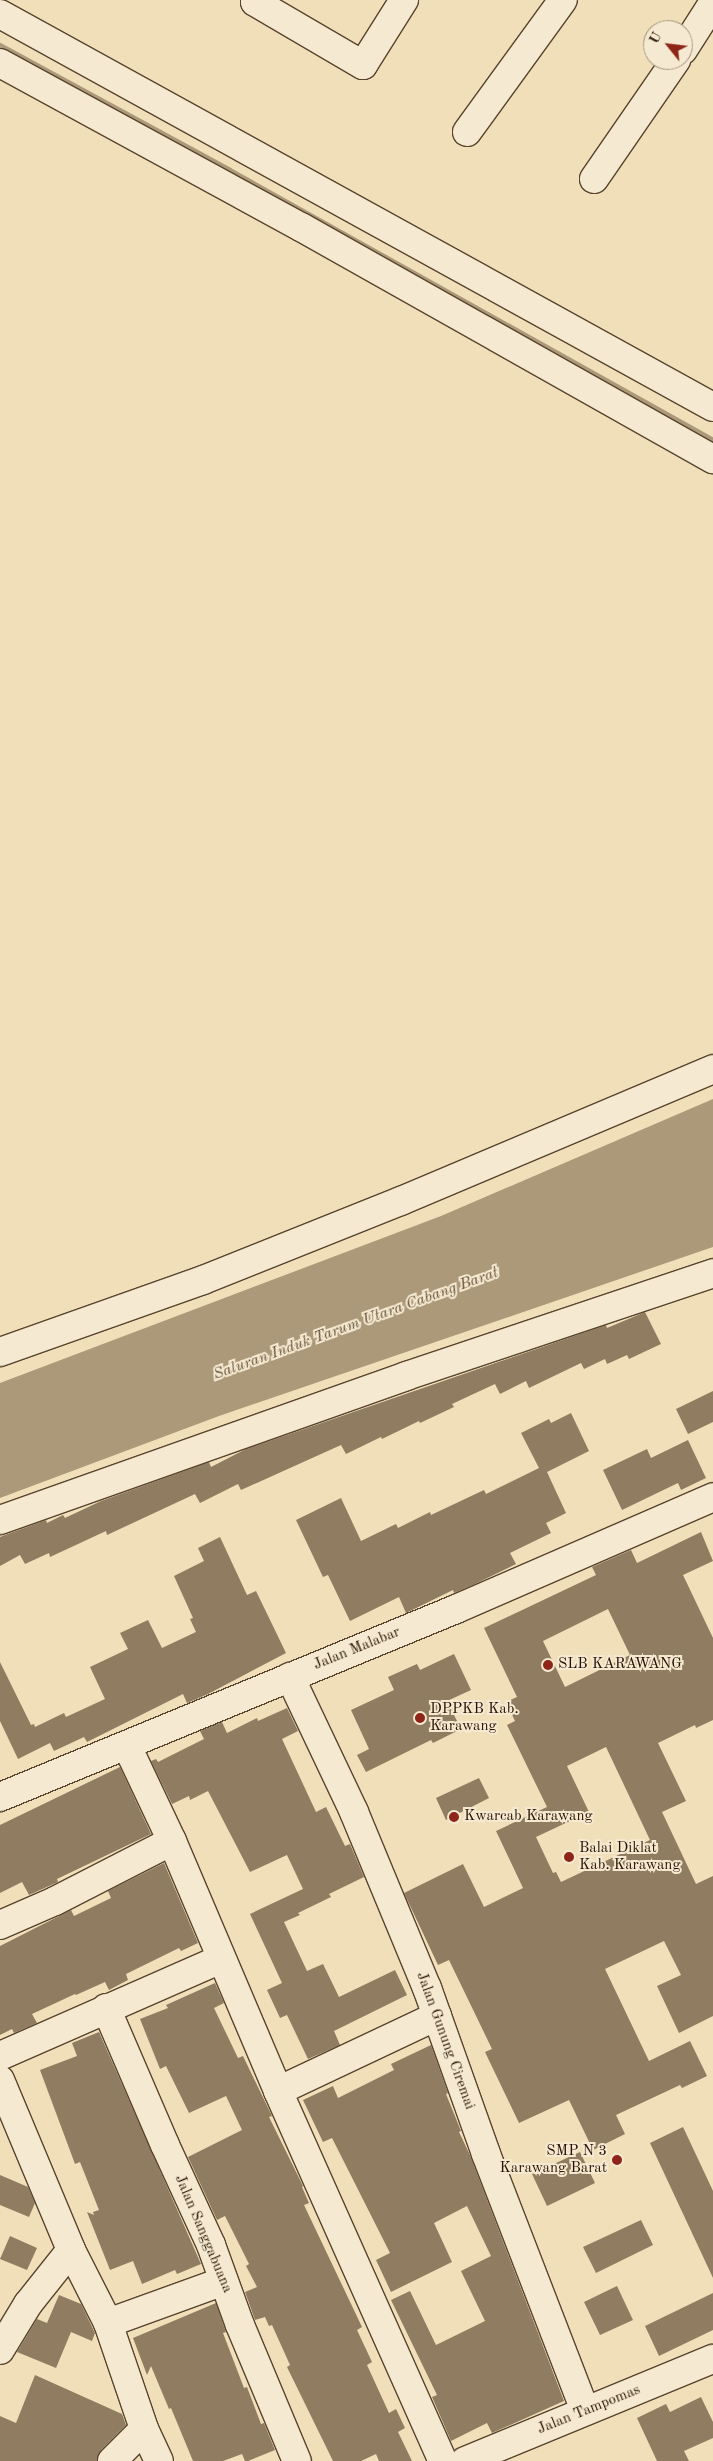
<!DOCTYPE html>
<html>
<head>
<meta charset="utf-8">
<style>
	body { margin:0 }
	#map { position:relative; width:713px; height:2461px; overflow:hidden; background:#f0dfb8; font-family:"Old Standard TT",serif }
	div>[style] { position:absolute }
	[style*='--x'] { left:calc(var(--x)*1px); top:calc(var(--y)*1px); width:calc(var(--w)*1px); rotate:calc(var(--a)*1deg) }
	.water>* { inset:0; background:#ac9979 }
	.stream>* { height:8px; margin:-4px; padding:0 4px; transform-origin:4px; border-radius:4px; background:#ac9979 }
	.building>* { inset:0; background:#907c60 }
	.roads { filter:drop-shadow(1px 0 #59442e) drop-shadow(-1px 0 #59442e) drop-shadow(0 1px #59442e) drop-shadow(0 -1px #59442e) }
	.minor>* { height:28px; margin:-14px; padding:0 14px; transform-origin:14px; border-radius:14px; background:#f5ead1 }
	.dots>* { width:14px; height:14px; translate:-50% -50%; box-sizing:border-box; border:2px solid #f5ead1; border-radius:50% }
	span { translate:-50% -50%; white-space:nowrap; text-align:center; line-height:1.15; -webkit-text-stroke:4px #f5ead1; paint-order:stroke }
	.street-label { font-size:15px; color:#271000 }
	.poi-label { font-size:15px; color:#271000 }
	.left { translate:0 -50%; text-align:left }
	.right { translate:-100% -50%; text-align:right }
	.water-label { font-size:16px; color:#634e36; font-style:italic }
	.north { position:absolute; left:643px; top:20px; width:50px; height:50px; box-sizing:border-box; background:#f5ead1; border:1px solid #a3937d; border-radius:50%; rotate:299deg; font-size:14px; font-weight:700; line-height:20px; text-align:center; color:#271000 }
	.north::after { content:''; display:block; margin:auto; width:18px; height:22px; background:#8f2418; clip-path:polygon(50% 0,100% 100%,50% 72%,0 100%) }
</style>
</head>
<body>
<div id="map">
	<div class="water">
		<div style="clip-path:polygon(713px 1099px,713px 1247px,219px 1416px,0 1498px,0 1383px,441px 1216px)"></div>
	</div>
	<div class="stream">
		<div style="--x:0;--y:47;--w:260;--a:28.5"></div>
		<div style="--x:228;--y:171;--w:556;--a:29.19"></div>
	</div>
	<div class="building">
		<div style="clip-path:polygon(645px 1312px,661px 1344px,629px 1359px,627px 1355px,607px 1364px,605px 1359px,584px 1369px,581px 1363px,529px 1388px,526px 1381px,500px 1394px,495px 1384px,452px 1404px,454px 1407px,420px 1423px,419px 1421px,382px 1439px,381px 1437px,346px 1454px,341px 1445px,241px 1490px,238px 1484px,200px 1503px,195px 1494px,107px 1535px,106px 1531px,50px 1557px,49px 1553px,25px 1564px,20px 1555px,0 1566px,0 1537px,5px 1535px,46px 1520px,47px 1523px,63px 1515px,65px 1518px,101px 1501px,209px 1462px,211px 1467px,246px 1449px,606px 1325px,607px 1328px)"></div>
		<div style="clip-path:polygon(713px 1391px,713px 1422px,688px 1434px,676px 1409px)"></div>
		<div style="clip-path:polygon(571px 1413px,589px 1451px,547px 1472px,566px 1513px,546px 1523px,551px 1533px,510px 1553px,516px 1564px,475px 1584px,454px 1593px,453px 1590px,406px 1613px,399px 1597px,350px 1621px,328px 1575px,323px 1577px,296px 1520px,341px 1498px,361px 1541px,396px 1524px,398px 1528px,430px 1512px,431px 1515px,484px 1490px,486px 1494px,539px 1468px,521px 1433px,549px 1419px,551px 1423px)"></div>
		<div style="clip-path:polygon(688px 1440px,706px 1478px,681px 1490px,678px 1483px,622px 1510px,603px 1470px,647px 1449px,651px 1458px)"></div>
		<div style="clip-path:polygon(evenodd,701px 1532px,713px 1561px,683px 1575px,713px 1638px,713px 1720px,696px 1728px,695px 1725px,658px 1743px,686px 1801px,662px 1812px,696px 1884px,713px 1876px,713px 2016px,679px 2033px,657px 1986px,681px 1975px,664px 1941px,605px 1969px,649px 2061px,690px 2041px,707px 2076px,682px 2088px,680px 2085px,616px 2115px,625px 2134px,593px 2150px,569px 2100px,519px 2123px,485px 2052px,492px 2049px,449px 1960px,438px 1965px,404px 1893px,463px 1864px,484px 1907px,523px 1888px,496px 1831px,547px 1807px,507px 1725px,515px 1721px,506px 1702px,517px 1697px,484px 1628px,596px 1575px,592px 1567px,631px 1550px,637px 1563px,701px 1532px,608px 1609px,630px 1655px,565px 1687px,543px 1641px,608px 1609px,701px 1532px,606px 1747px,650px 1840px,561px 1882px,556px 1872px,553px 1873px,536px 1837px,589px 1812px,567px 1766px,606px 1747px)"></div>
		<div style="clip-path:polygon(220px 1537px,247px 1595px,256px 1591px,286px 1653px,208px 1694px,187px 1703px,183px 1694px,87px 1742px,84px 1737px,54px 1751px,50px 1743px,18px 1759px,0 1721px,0 1662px,31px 1725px,34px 1724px,35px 1727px,64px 1713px,66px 1717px,105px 1699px,90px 1667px,128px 1649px,120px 1633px,148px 1620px,162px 1648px,196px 1632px,190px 1619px,193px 1618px,174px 1576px,204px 1561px,198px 1548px)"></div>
		<div style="clip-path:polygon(454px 1654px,471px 1690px,447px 1701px,461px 1729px,433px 1743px,431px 1740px,366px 1772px,357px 1755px,369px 1749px,351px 1710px,394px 1690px,388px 1677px,417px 1664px,420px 1670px)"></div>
		<div style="clip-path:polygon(287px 1708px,298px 1731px,282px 1739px,316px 1812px,326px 1807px,345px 1846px,350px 1844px,364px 1877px,329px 1894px,331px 1897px,298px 1913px,300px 1915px,284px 1922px,307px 1971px,323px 1964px,339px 1997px,395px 1970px,407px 1995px,334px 2031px,340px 2045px,308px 2059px,287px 2015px,280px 2018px,267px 1990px,282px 1983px,250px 1914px,303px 1889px,287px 1855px,250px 1872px,208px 1791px,190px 1800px,189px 1796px,172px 1804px,151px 1761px,156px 1759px,158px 1762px,204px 1739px,200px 1731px,222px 1722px,227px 1733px,257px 1718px,258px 1721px)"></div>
		<div style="clip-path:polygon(120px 1767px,151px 1834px,57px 1879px,58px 1882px,29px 1895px,22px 1882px,0 1893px,0 1825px)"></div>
		<div style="clip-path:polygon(479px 1778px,489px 1798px,446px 1820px,436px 1798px)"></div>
		<div style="clip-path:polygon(164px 1863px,198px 1943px,181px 1951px,179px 1948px,126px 1974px,128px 1980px,109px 1990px,105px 1982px,76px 1995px,75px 1994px,32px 2014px,37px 2023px,14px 2033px,12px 2029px,0 2035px,0 1946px,71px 1910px,74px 1916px,111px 1898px,108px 1891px)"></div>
		<div style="clip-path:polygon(215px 1983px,224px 2003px,214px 2008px,238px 2058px,243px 2056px,272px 2116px,269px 2117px,303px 2186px,302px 2187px,309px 2203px,304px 2205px,362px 2327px,357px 2330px,372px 2362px,367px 2365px,389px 2413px,396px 2409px,405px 2428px,398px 2432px,412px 2461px,379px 2461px,376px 2454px,361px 2461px,333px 2461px,287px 2367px,290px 2365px,272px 2325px,269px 2326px,265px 2317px,255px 2320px,245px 2292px,257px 2287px,246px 2266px,249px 2264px,225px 2216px,217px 2220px,188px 2157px,242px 2130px,226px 2096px,189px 2113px,166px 2066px,160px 2069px,140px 2019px,168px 2008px,166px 2005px)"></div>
		<div style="clip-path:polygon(99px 2032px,201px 2264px,177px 2274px,175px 2270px,142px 2284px,133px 2261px,110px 2270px,87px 2212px,94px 2215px,93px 2212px,99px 2210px,80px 2162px,75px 2164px,40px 2070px,77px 2056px,72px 2043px)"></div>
		<div style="clip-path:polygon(431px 2045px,448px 2093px,446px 2094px,461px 2131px,459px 2132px,470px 2155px,564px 2401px,492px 2433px,487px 2423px,451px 2441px,432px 2397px,437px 2395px,391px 2300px,410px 2291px,436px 2345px,485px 2321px,461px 2271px,491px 2256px,467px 2206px,434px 2223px,452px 2262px,391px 2292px,376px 2260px,390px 2253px,332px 2138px,323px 2142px,303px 2100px,333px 2086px,338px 2098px,394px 2070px,391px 2064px)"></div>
		<div style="clip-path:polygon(683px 2127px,713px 2191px,713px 2278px,650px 2143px)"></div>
		<div style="clip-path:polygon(580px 2152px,595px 2183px,547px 2206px,532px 2174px)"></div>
		<div style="clip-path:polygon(0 2175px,28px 2187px,35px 2203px,29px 2217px,0 2205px)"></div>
		<div style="clip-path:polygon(641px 2220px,653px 2245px,596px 2273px,583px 2247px)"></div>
		<div style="clip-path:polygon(10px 2236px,37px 2248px,27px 2270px,0 2259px)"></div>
		<div style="clip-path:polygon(617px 2286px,633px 2320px,600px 2335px,584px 2302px)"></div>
		<div style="clip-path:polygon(713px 2293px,713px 2330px,659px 2356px,645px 2326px)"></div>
		<div style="clip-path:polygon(59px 2295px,81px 2304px,95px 2333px,92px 2341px,71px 2332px,56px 2368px,17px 2352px,37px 2319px,47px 2323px)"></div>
		<div style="clip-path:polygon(216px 2303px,226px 2332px,223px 2333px,244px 2388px,247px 2387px,261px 2424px,264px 2423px,275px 2450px,248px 2461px,245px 2461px,242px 2454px,223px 2461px,193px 2461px,171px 2408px,169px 2409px,151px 2366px,147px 2375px,133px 2338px)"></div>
		<div style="clip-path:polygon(35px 2375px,122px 2414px,126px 2425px,101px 2450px,97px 2461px,0 2461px,0 2416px,16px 2423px)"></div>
		<div style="clip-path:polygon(701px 2397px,713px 2422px,713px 2438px,684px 2451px,689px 2461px,657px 2461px,637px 2418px,666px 2404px,670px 2412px)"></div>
	</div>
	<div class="roads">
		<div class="minor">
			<div style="--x:256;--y:0;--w:2;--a:117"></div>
			<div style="--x:255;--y:2;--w:125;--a:30.3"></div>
			<div style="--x:363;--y:65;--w:77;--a:-57.8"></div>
			<div style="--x:0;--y:14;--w:814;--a:28.86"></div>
			<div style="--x:683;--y:50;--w:56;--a:-57.4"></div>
			<div style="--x:0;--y:63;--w:343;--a:28.6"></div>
			<div style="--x:301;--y:227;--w:473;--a:29.4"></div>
			<div style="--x:467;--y:132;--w:163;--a:-54"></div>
			<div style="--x:594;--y:179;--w:145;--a:-55.4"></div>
			<div style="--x:0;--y:1352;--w:215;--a:-19.5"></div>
			<div style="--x:203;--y:1280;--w:213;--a:-21.8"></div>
			<div style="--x:401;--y:1201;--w:339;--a:-22.9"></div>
			<div style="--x:0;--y:1520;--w:431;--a:-19.5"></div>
			<div style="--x:406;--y:1376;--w:324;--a:-18.5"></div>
			<div style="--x:290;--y:1677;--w:149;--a:64.6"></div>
			<div style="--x:354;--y:1812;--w:191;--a:67.5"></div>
			<div style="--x:427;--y:1988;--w:176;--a:70.4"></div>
			<div style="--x:486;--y:2154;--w:275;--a:68.9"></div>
			<div style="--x:127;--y:1746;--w:105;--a:64.7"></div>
			<div style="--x:172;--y:1841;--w:272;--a:67"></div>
			<div style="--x:278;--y:2091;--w:405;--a:66"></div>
			<div style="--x:0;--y:1797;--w:493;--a:-22.4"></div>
			<div style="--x:456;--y:1609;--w:280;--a:-23.5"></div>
			<div style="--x:0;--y:1925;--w:60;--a:-23.6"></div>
			<div style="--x:55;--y:1901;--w:131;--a:-27.1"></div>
			<div style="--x:106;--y:2008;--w:149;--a:66.7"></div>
			<div style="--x:165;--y:2145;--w:110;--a:65.3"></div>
			<div style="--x:211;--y:2245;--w:85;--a:70.1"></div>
			<div style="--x:240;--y:2325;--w:147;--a:67.3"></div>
			<div style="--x:0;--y:2056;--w:241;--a:-23.7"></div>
			<div style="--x:0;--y:2080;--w:184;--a:67.3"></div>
			<div style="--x:71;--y:2250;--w:82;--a:63.1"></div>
			<div style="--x:108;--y:2323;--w:112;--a:71.2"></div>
			<div style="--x:144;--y:2429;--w:35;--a:65"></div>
			<div style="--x:278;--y:2091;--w:176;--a:-25.3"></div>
			<div style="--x:108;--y:2323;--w:123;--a:-19.9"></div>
			<div style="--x:0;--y:2350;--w:54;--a:-58.7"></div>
			<div style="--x:28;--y:2304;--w:69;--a:-51.5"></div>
			<div style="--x:112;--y:2461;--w:45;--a:-45"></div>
			<div style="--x:465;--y:2461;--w:268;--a:-22.4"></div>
		</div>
	</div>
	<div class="dots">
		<div style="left:548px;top:1665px;background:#8f2418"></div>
		<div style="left:420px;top:1718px;background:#8f2418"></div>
		<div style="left:454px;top:1817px;background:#8f2418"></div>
		<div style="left:569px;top:1857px;background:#8f2418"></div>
		<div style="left:617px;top:2160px;background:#8f2418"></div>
	</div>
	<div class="street-label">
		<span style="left:357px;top:1649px;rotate:-22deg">Jalan Malabar</span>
		<span style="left:445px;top:2041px;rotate:70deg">Jalan Gunung Ciremai</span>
		<span style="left:203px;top:2234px;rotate:67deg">Jalan Sanggabuana</span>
		<span style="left:589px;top:2410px;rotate:-22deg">Jalan Tampomas</span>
	</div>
	<div class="poi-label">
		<span class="left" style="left:558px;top:1665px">SLB KARAWANG</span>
		<span class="left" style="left:430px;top:1718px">DPPKB Kab.<br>Karawang</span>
		<span class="left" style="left:464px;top:1817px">Kwarcab Karawang</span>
		<span class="left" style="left:579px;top:1857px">Balai Diklat<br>Kab. Karawang</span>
		<span class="right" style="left:607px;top:2160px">SMP N 3<br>Karawang Barat</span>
	</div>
	<div class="water-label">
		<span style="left:356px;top:1324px;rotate:-20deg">Saluran Induk Tarum Utara Cabang Barat</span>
	</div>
	<div class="north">U</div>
</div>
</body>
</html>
